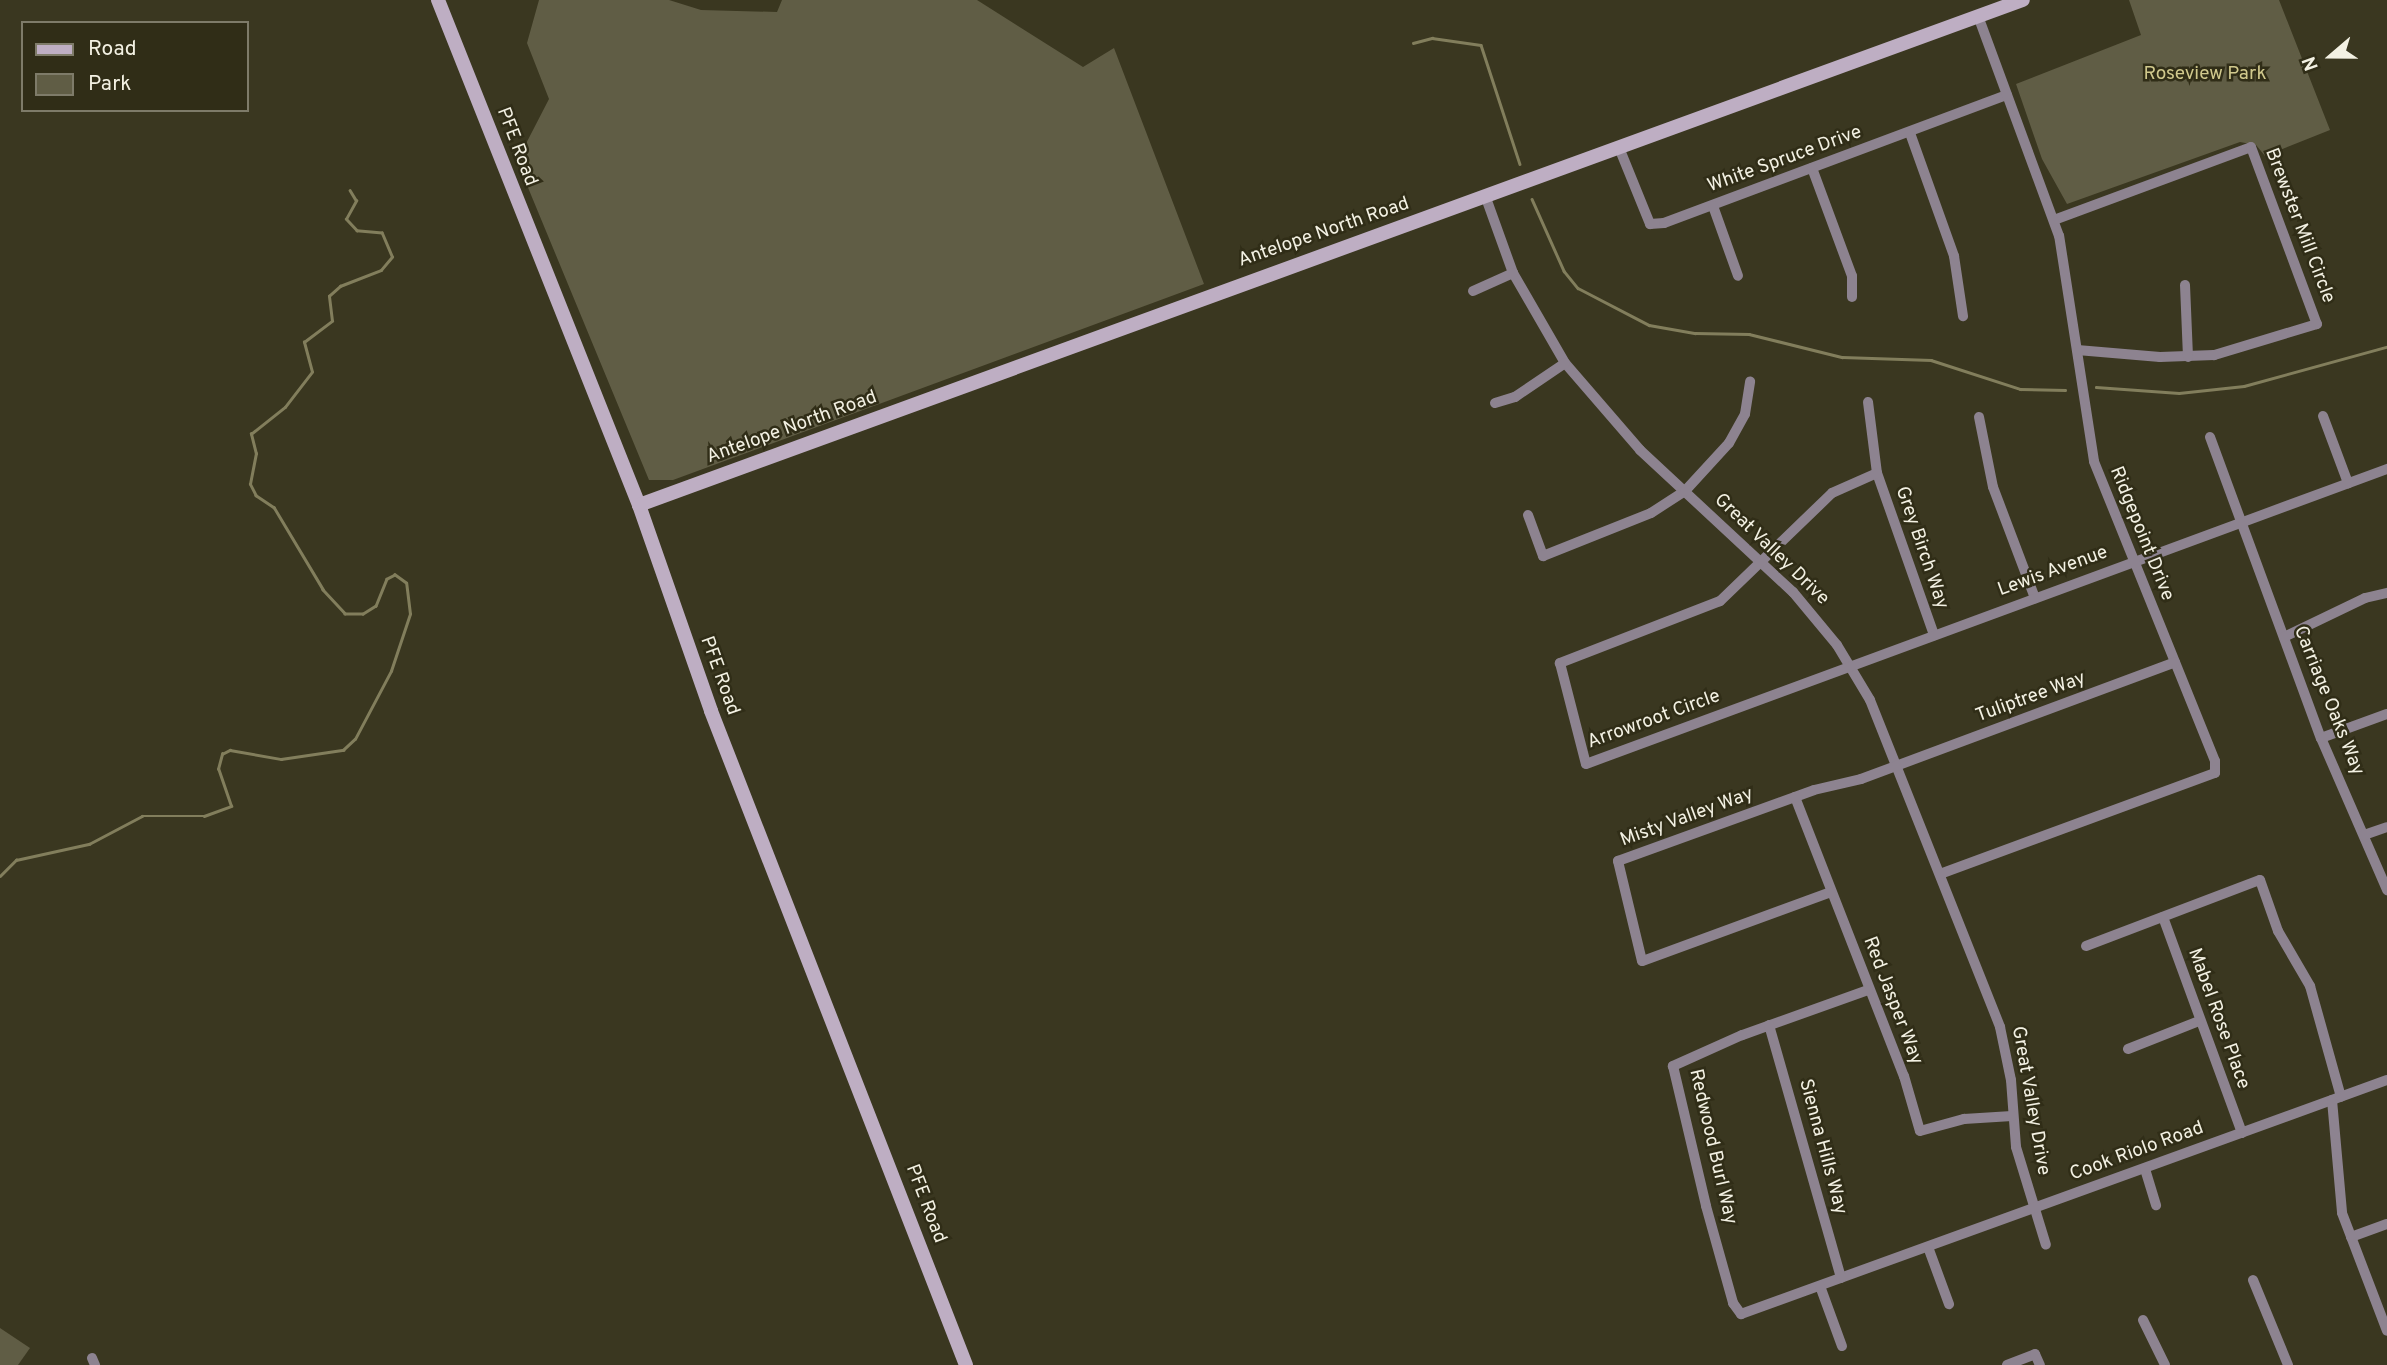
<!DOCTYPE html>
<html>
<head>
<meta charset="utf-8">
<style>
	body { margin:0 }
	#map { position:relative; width:2387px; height:1365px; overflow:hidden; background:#3a3720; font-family:Overpass,sans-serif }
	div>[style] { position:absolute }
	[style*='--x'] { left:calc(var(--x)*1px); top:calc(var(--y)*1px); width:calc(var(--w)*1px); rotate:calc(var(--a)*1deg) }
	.green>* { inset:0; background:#605d45 }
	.stream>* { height:2.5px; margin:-1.25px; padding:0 1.25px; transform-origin:1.25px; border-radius:1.25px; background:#827e5c }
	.street>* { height:10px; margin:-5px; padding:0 5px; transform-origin:5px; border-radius:5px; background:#8d8390 }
	.secondary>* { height:14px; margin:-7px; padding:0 7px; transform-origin:7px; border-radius:7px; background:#beaec3 }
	span { translate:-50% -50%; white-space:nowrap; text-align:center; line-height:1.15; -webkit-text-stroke:5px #302d17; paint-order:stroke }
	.park-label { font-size:19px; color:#d1c98d }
	.street-label { font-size:19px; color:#f3f1e3 }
	.legend { position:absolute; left:21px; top:21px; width:228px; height:91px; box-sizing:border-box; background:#302d17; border:2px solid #7e7b69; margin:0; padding:9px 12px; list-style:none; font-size:21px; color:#f3f1e3 }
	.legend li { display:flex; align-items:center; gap:14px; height:35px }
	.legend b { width:35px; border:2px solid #7e7b69 }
	.north { position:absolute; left:2296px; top:21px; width:70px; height:70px; -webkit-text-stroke:5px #302d17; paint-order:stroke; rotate:250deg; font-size:19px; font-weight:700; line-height:28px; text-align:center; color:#f3f1e3 }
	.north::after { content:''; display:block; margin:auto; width:24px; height:32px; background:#f3f1e3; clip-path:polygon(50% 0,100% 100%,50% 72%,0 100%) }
</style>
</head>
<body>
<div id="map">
	<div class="green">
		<div style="clip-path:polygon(539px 0,669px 0,701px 10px,777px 12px,782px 0,977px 0,1083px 67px,1114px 48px,1204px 284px,673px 480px,649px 480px,517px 161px,549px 99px,527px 43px)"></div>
		<div style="clip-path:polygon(2129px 0,2279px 0,2330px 130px,2265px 156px,2256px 145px,2240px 142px,2067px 204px,2042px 159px,2016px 84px,2141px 35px)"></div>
		<div style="clip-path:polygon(0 1328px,30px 1348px,18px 1365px,0 1365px)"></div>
	</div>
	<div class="stream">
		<div style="--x:1413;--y:43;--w:20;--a:-15"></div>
		<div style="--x:1432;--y:38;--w:49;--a:8.1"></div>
		<div style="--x:1481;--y:45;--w:125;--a:71.9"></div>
		<div style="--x:1532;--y:199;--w:79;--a:66"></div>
		<div style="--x:1564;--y:271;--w:22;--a:51"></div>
		<div style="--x:1578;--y:288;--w:80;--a:27.5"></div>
		<div style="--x:1649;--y:325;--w:47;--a:9.9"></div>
		<div style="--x:1695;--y:333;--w:54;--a:1.1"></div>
		<div style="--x:1749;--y:334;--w:96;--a:13.9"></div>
		<div style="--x:1842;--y:357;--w:89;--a:1.9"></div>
		<div style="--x:1931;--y:360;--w:94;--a:18"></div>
		<div style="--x:2020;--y:389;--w:45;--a:1.3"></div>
		<div style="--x:2096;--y:387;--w:83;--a:4.1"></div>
		<div style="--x:2179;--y:393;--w:65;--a:-6.1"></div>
		<div style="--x:2244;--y:386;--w:147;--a:-15.4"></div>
		<div style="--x:0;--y:876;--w:23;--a:-45"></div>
		<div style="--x:16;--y:860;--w:75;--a:-12.4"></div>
		<div style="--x:89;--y:844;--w:60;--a:-27.8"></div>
		<div style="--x:142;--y:816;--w:62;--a:0"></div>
		<div style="--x:204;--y:816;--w:29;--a:-20"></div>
		<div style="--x:231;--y:806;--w:39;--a:-109"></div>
		<div style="--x:218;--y:769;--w:16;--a:-75"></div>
		<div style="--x:222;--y:754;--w:9;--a:-27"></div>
		<div style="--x:230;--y:750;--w:52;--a:10"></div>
		<div style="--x:281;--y:759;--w:63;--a:-8.3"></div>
		<div style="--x:343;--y:750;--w:16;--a:-43"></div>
		<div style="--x:355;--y:739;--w:77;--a:-62.1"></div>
		<div style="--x:391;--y:671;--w:60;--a:-71.6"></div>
		<div style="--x:410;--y:614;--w:31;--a:-97"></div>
		<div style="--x:406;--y:583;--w:14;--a:-144"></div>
		<div style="--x:395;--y:575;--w:9;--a:153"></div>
		<div style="--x:387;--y:579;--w:29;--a:112"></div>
		<div style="--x:376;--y:606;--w:15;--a:148"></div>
		<div style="--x:363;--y:614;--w:18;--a:180"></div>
		<div style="--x:345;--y:614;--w:33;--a:-133"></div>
		<div style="--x:323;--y:590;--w:96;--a:-120.9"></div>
		<div style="--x:274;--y:508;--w:22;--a:-146"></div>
		<div style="--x:256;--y:496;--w:13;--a:-117"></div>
		<div style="--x:250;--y:484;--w:31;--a:-79"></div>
		<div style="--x:256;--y:454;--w:21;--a:-104"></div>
		<div style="--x:251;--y:434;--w:43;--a:-38.5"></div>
		<div style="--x:285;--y:407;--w:44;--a:-52.4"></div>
		<div style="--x:312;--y:372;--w:31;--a:-105"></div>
		<div style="--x:304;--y:342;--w:35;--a:-37"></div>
		<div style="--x:332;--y:321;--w:25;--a:-97"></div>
		<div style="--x:329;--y:296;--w:15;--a:-42"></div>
		<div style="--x:340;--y:286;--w:44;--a:-21.3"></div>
		<div style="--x:381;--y:270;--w:17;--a:-50"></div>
		<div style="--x:392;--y:257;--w:26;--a:-113"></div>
		<div style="--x:382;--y:233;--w:25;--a:-175"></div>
		<div style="--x:357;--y:231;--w:16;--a:-133"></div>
		<div style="--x:346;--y:219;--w:21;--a:-61"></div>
		<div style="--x:356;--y:201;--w:12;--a:-121"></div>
	</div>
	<div class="street">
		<div style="--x:1910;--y:133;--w:131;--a:70.3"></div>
		<div style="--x:1954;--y:256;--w:61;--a:81.5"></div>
		<div style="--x:1620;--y:150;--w:80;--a:67.9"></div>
		<div style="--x:1650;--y:224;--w:14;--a:-4"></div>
		<div style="--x:1664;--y:223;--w:366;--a:-20.5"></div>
		<div style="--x:1812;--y:168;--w:115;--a:69.7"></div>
		<div style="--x:1852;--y:276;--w:21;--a:90"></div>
		<div style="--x:1486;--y:198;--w:80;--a:70.2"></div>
		<div style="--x:1513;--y:273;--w:104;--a:60"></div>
		<div style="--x:1565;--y:363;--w:115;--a:49.2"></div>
		<div style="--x:1640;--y:450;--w:209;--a:42.9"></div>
		<div style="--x:1793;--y:592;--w:69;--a:50.3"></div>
		<div style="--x:1837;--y:645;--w:64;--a:59"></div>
		<div style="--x:1870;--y:700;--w:352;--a:68.3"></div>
		<div style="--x:2000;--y:1027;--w:54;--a:78.3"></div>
		<div style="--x:2011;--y:1080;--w:67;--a:85.7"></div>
		<div style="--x:2016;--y:1147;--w:102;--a:73"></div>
		<div style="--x:1713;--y:206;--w:74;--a:70.3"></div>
		<div style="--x:2054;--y:220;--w:210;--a:-20.3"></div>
		<div style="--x:2251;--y:147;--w:189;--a:69.6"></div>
		<div style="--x:2317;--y:324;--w:108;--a:163.2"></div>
		<div style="--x:2214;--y:355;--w:54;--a:177.9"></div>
		<div style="--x:2160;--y:357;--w:83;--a:-175.2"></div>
		<div style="--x:2185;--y:285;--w:72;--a:87.6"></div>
		<div style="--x:1473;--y:291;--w:44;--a:-24.2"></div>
		<div style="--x:1868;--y:402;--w:72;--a:82.8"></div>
		<div style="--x:1877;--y:473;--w:172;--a:70.6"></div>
		<div style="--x:1495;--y:403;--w:21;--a:-17"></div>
		<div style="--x:1515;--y:397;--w:60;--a:-34.2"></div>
		<div style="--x:2323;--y:416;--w:72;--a:69.5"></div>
		<div style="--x:1979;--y:417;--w:71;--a:78.7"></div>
		<div style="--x:1993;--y:487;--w:119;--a:69.3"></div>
		<div style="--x:2210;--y:437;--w:321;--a:69.8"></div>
		<div style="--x:2321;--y:738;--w:166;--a:66.5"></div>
		<div style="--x:1877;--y:473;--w:49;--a:156"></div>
		<div style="--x:1832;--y:493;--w:156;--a:136"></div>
		<div style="--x:1720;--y:601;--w:172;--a:158.8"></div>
		<div style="--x:1560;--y:663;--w:104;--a:75.6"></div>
		<div style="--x:1586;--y:764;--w:854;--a:-20.22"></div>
		<div style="--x:1528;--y:515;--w:44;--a:69.9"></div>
		<div style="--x:1543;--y:556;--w:116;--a:-21.7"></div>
		<div style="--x:1651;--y:513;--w:40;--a:-32.9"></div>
		<div style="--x:1685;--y:491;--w:65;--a:-47.5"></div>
		<div style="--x:1729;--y:443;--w:33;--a:-61"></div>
		<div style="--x:1745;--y:414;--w:33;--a:-81"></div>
		<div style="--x:2284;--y:637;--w:90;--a:-25.7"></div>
		<div style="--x:2365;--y:598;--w:23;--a:-13"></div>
		<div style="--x:2321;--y:738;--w:70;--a:-20"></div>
		<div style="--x:1795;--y:797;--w:300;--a:68.7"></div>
		<div style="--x:1904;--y:1076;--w:57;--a:73.8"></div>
		<div style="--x:1920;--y:1131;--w:46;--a:-15.3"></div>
		<div style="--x:1964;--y:1119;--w:48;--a:-3.6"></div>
		<div style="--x:2364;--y:835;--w:24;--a:-19"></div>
		<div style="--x:1940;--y:874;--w:293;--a:-20.2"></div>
		<div style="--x:2215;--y:773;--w:12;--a:-90"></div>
		<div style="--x:2215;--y:761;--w:323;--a:-112"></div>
		<div style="--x:2094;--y:461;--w:228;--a:-98.8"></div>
		<div style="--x:2059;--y:236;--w:231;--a:-110.2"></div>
		<div style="--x:1831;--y:892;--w:201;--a:159.9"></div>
		<div style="--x:1642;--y:961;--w:103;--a:-103.5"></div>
		<div style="--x:1618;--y:861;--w:208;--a:-19.9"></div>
		<div style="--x:1814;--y:790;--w:48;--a:-13.2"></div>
		<div style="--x:1861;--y:779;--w:335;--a:-20.4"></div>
		<div style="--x:2163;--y:917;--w:230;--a:69.9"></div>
		<div style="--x:2086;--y:946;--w:186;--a:-20.8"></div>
		<div style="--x:2260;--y:880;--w:54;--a:70.6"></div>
		<div style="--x:2278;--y:931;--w:64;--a:59.8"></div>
		<div style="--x:2310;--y:986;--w:115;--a:74.4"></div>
		<div style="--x:1868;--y:990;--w:134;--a:160.3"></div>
		<div style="--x:1742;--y:1035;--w:76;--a:155.8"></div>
		<div style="--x:1673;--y:1066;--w:144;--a:76.7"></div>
		<div style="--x:1706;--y:1206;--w:101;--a:74.4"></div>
		<div style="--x:1733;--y:1303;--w:14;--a:54"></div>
		<div style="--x:1741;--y:1314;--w:687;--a:-19.91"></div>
		<div style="--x:1769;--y:1025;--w:263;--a:74.1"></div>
		<div style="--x:2128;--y:1049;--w:76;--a:-21.5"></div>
		<div style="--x:2332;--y:1100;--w:113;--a:84.9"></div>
		<div style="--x:2342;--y:1213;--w:126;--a:69.1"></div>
		<div style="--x:2145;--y:1169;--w:38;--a:73"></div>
		<div style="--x:2351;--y:1237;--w:38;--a:-20"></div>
		<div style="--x:1928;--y:1247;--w:61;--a:69.8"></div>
		<div style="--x:2253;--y:1280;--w:92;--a:67.6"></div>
		<div style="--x:1820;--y:1286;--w:64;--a:69.9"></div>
		<div style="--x:2143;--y:1320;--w:50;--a:63.9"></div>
		<div style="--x:92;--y:1358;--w:8;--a:67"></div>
		<div style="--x:2007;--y:1365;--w:30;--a:-21"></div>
		<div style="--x:2035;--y:1354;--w:12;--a:66"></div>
	</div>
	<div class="secondary">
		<div style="--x:438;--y:0;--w:544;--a:68.3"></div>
		<div style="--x:639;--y:505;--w:218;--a:70.7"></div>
		<div style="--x:711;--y:711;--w:702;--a:68.7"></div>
		<div style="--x:639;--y:505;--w:1473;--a:-20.05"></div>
	</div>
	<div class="park-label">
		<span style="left:2205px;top:75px">Roseview Park</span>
	</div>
	<div class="street-label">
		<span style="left:516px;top:147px;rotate:69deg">PFE Road</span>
		<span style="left:1785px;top:160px;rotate:-20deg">White Spruce Drive</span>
		<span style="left:2299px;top:226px;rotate:69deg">Brewster Mill Circle</span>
		<span style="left:1324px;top:233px;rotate:-19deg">Antelope North Road</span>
		<span style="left:792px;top:428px;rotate:-20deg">Antelope North Road</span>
		<span style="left:2141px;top:534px;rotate:68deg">Ridgepoint Drive</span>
		<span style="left:1921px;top:548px;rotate:71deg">Grey Birch Way</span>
		<span style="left:1771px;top:550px;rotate:44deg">Great Valley Drive</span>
		<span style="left:2053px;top:572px;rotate:-20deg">Lewis Avenue</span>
		<span style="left:719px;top:676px;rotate:70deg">PFE Road</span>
		<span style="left:2031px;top:698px;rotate:-20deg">Tuliptree Way</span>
		<span style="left:2328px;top:701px;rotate:68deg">Carriage Oaks Way</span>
		<span style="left:1654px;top:720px;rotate:-20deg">Arrowroot Circle</span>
		<span style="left:1687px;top:818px;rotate:-20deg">Misty Valley Way</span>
		<span style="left:1892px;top:1001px;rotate:69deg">Red Jasper Way</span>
		<span style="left:2218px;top:1019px;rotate:70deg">Mabel Rose Place</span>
		<span style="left:2030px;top:1101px;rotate:80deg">Great Valley Drive</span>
		<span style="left:1712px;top:1147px;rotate:77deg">Redwood Burl Way</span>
		<span style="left:1822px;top:1147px;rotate:75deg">Sienna Hills Way</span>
		<span style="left:2137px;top:1152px;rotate:-20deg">Cook Riolo Road</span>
		<span style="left:925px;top:1204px;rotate:69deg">PFE Road</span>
	</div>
	<ul class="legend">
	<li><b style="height:9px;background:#beaec3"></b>Road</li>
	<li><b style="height:19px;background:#605d45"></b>Park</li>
	</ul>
	<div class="north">N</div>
</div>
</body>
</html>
